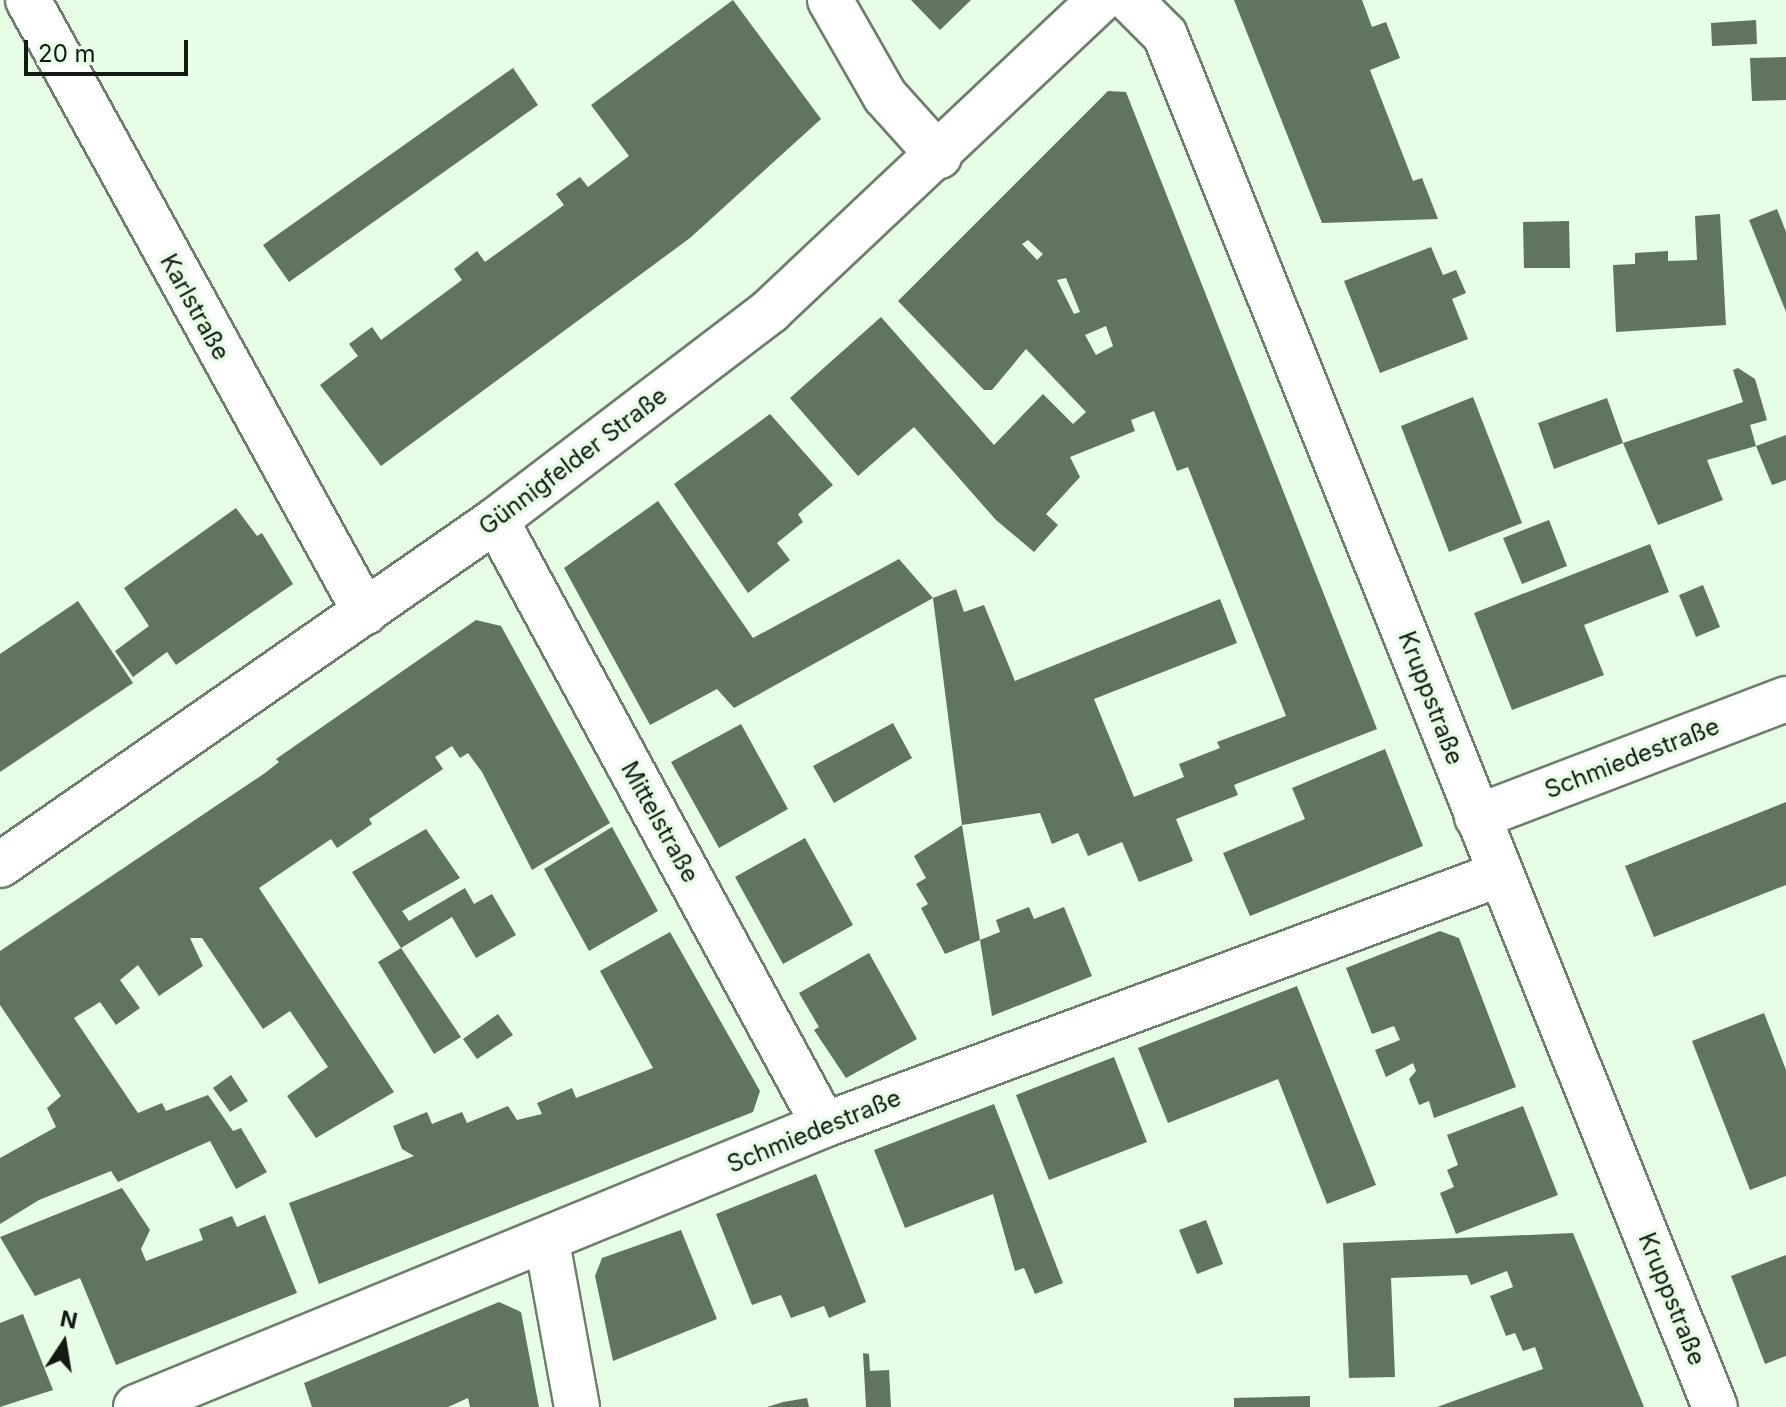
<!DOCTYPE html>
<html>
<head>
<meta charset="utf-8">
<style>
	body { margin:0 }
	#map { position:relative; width:1786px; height:1407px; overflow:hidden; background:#e7fde5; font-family:Inter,sans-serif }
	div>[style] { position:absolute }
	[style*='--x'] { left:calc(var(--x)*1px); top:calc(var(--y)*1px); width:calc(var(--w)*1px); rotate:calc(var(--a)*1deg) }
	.building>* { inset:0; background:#60745e }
	.roads { filter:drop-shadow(2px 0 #6c7f6a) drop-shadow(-2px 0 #6c7f6a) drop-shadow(0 2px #6c7f6a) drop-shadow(0 -2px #6c7f6a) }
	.street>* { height:44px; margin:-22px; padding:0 22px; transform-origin:22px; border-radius:22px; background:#fff }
	.secondary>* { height:44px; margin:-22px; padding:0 22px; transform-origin:22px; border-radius:22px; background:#fff }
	span { translate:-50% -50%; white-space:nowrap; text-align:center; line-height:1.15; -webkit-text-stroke:7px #e7fde5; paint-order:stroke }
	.street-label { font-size:24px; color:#131a12 }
	.north { position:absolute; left:24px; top:1303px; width:80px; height:80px; -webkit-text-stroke:6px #e7fde5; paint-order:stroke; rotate:12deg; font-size:22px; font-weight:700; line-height:32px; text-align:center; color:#131a12 }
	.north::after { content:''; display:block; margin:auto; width:28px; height:36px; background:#131a12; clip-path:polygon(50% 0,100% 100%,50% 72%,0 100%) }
	.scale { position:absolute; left:24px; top:40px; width:164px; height:36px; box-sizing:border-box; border:4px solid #131a12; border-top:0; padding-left:10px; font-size:24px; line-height:28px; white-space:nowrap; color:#131a12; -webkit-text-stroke:6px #e7fde5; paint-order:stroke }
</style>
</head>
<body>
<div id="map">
	<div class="building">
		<div style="clip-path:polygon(733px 0,821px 119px,690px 238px,381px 466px,320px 385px,358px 356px,349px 344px,372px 327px,381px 340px,462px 280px,454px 269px,477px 251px,485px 262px,564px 205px,556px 194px,580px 177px,588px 187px,629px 156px,591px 105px)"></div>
		<div style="clip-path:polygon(911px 0,971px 0,940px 30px)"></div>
		<div style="clip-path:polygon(1234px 0,1362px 0,1372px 27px,1386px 22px,1400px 58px,1370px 70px,1413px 181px,1422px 178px,1438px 219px,1322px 223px)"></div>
		<div style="clip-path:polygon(1756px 20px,1757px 44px,1712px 46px,1711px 23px)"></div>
		<div style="clip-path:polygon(1786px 57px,1786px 100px,1752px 101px,1750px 58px)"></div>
		<div style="clip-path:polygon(513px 68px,538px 105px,289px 282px,263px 245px)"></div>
		<div style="clip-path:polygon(evenodd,1108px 91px,1126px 92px,1377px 729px,1234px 785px,1238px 795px,1176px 819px,1193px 861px,1139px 882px,1122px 842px,1088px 856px,1078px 833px,1052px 844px,1040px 813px,962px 825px,933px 598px,956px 589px,964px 612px,984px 605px,1015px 681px,1220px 599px,1237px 643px,1094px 699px,1134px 797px,1184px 777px,1179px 764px,1220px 748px,1217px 742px,1286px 716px,1188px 467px,1177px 471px,1154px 411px,1131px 420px,1135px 431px,1070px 457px,1080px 477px,1046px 514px,1058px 525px,1034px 552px,996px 520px,914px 427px,858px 476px,790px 398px,881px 317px,994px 445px,1043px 394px,1073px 424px,1086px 412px,1026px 349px,992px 390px,984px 390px,898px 301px,1108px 91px,1028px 240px,1043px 254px,1037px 260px,1022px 244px,1028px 240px,1108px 91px,1066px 278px,1080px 312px,1074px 314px,1057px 280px,1066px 278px,1108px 91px,1106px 326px,1113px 346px,1096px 355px,1085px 335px,1106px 326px)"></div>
		<div style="clip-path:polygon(1777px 209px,1786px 232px,1786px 312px,1749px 220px)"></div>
		<div style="clip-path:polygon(1720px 214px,1726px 325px,1616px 332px,1613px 265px,1635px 264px,1635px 253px,1668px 251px,1668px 261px,1697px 260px,1695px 216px)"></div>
		<div style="clip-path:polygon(1569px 221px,1570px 268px,1524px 268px,1523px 222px)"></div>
		<div style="clip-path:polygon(1431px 247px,1443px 275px,1456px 270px,1466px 293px,1452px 299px,1468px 339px,1380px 373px,1344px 281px)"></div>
		<div style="clip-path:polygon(1738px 368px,1755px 379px,1767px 420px,1750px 425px,1756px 446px,1707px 460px,1723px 500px,1658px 525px,1623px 443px,1743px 402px,1733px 370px)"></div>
		<div style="clip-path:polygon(1473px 397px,1522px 523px,1449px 552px,1401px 426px)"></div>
		<div style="clip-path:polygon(1607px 398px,1623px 443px,1554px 469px,1538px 423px)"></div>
		<div style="clip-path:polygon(770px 414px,833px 485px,798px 514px,803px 522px,777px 543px,790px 560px,748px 593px,674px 484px)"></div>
		<div style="clip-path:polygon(1786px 435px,1786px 480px,1772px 485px,1756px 446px)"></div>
		<div style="clip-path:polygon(658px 501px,753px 638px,899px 559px,933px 598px,734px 708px,717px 689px,650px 725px,564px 568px)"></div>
		<div style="clip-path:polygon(236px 508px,257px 536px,262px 533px,293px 584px,176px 665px,167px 652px,133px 677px,115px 651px,149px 626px,124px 588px)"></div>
		<div style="clip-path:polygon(1549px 520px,1567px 566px,1522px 584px,1503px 538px)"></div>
		<div style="clip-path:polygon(1650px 544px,1669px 592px,1584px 625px,1604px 675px,1512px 710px,1474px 613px)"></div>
		<div style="clip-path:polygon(1703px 585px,1720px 627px,1696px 637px,1679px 595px)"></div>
		<div style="clip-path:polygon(78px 601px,133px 683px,0 772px,0 654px)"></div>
		<div style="clip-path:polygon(476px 620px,501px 626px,610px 823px,532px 870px,482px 772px,468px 753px,460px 758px,452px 746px,435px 757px,443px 769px,369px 819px,372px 824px,337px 848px,331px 839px,259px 888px,394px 1092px,316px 1138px,287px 1096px,328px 1067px,290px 1011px,263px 1029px,202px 938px,190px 938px,203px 966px,159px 996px,138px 965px,120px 980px,140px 1008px,116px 1025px,100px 1002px,74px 1018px,138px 1113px,162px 1103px,166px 1111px,208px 1095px,233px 1131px,241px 1128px,267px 1172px,236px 1189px,210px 1141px,118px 1182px,111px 1171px,39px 1200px,0 1224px,0 1158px,56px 1127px,47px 1108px,61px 1096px,0 1005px,0 951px,265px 773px,279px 762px,276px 759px)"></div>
		<div style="clip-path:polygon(893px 723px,912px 758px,834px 803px,813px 766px)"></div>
		<div style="clip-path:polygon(741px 724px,788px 809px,719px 848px,671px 762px)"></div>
		<div style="clip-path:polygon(1385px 749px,1423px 846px,1250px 916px,1223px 853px,1305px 819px,1292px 788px)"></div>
		<div style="clip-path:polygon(1786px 802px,1786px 885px,1654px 937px,1625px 866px)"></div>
		<div style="clip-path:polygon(962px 825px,980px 940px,945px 954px,921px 908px,928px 904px,916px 884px,926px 878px,914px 856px)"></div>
		<div style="clip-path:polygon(612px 827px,658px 911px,589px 951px,544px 869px)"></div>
		<div style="clip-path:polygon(426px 829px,460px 878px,402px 911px,409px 921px,465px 888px,474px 904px,492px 894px,516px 935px,476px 958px,452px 917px,401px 948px,461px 1037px,434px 1054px,378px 962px,401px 948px,352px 872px)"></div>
		<div style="clip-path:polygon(805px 838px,853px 925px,783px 964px,735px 877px)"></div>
		<div style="clip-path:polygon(1029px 907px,1034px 919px,1064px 907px,1092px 976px,992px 1016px,980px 940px,1000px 932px,996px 920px)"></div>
		<div style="clip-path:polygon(1440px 931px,1459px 938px,1516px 1087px,1434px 1118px,1429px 1101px,1419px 1105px,1409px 1079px,1416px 1071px,1413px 1063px,1386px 1077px,1375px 1050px,1400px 1040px,1394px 1026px,1372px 1034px,1346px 968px)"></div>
		<div style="clip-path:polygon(670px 932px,760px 1091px,753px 1112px,319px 1284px,289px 1203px,414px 1156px,402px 1149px,393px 1126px,427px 1112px,432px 1124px,462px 1112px,467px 1123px,508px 1106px,517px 1120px,542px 1114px,537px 1103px,572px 1088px,576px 1098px,653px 1068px,600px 971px)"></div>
		<div style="clip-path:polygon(869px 953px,917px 1039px,846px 1078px,814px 1030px,819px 1027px,799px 993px)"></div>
		<div style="clip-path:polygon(1297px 986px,1376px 1185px,1327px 1204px,1278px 1079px,1168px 1123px,1138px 1048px)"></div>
		<div style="clip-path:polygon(1764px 1013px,1786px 1070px,1786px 1176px,1750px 1190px,1692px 1041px)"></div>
		<div style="clip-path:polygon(498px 1014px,513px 1035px,477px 1059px,463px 1039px)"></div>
		<div style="clip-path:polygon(1114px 1057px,1147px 1142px,1049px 1180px,1016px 1095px)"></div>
		<div style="clip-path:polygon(231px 1075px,248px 1101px,230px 1112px,213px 1088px)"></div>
		<div style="clip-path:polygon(994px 1104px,1063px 1283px,1035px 1294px,1024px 1268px,1015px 1271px,993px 1194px,905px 1228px,874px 1150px)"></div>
		<div style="clip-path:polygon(1523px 1106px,1558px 1195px,1456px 1234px,1440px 1193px,1454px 1187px,1447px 1170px,1458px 1165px,1447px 1135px)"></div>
		<div style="clip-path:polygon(816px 1174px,866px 1302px,829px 1318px,824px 1306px,791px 1318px,781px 1295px,752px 1305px,716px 1214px)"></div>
		<div style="clip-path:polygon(122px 1188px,150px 1230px,141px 1249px,146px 1261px,203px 1240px,199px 1229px,232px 1216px,237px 1227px,265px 1215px,297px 1293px,116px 1365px,80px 1278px,35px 1296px,0 1237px)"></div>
		<div style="clip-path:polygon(1206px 1220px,1223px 1264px,1197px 1274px,1179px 1230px)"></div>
		<div style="clip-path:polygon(681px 1230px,717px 1319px,613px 1361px,595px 1276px,602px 1258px)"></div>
		<div style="clip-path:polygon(1573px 1233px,1644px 1407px,1437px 1407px,1543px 1369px,1535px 1347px,1523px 1351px,1515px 1333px,1506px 1336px,1490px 1296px,1513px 1287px,1507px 1271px,1471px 1285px,1467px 1275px,1391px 1278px,1395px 1377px,1349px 1378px,1343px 1243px)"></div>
		<div style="clip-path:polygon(1786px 1255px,1786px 1356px,1765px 1364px,1731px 1276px)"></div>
		<div style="clip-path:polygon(499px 1302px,521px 1312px,539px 1407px,470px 1407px,468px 1398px,448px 1407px,312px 1407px,304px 1383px)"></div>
		<div style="clip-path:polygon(23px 1314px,53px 1390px,0 1407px,0 1323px)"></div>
		<div style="clip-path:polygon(863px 1353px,869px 1354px,870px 1371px,889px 1370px,891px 1407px,866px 1407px)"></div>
		<div style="clip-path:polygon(1310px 1396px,1310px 1407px,1234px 1407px,1234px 1398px)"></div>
		<div style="clip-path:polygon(807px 1398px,809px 1407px,767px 1407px,783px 1402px)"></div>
	</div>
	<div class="roads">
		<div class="street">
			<div style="--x:28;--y:0;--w:699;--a:61.16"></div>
			<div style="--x:830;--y:0;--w:111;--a:60.2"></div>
			<div style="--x:885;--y:96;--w:81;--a:48"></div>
			<div style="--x:1130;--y:0;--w:49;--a:45"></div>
			<div style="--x:1165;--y:35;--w:1478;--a:68.16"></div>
			<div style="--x:496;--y:520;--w:688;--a:61.54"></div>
			<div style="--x:1477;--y:817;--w:331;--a:-20.9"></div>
			<div style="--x:547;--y:1242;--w:168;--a:79.7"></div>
			<div style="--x:136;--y:1407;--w:744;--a:-22.29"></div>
			<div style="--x:824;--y:1125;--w:721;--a:-20.37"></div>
		</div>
		<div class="secondary">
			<div style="--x:0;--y:865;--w:604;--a:-34.82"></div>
			<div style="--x:496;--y:520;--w:345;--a:-37.3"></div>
			<div style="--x:770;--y:311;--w:453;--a:-43.3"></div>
		</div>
	</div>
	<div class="street-label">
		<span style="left:195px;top:307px;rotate:61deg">Karlstraße</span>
		<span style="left:573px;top:461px;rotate:-37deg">Günnigfelder Straße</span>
		<span style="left:1431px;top:698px;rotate:69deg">Kruppstraße</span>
		<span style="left:1632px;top:758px;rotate:-21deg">Schmiedestraße</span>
		<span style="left:660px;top:822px;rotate:61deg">Mittelstraße</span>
		<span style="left:814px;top:1131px;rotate:-22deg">Schmiedestraße</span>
		<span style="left:1672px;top:1299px;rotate:68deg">Kruppstraße</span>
	</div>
	<div class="north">N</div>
	<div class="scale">20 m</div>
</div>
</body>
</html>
